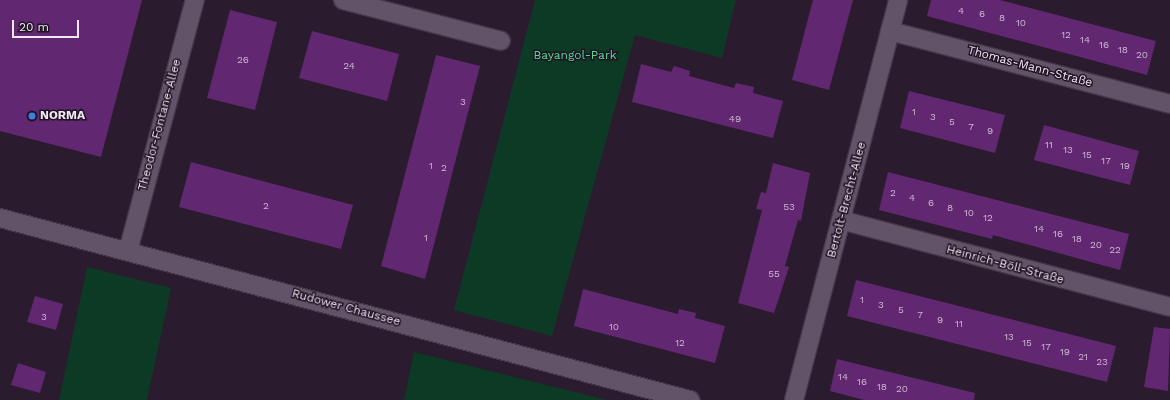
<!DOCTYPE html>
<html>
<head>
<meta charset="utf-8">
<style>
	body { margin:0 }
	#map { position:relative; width:1170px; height:400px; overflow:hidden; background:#2a1c2e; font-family:"Work Sans",sans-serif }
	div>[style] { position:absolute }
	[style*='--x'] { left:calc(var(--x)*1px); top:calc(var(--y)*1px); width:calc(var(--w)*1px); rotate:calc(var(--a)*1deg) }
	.green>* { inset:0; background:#0d3a24 }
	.building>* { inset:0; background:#612770 }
	.roads { filter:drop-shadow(1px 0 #433847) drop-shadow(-1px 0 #433847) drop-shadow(0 1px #433847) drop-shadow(0 -1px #433847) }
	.street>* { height:18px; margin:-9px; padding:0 9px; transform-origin:9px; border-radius:9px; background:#635368 }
	.dots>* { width:11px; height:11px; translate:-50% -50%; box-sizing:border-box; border:2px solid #201324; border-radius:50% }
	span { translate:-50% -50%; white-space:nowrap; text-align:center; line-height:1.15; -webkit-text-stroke:3px #201324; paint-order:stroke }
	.number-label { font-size:10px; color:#cdb7d2 }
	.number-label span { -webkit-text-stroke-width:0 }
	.park-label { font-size:12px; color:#4edd96 }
	.street-label { font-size:12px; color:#f1e7f3 }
	.poi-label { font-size:12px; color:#f1e7f3; font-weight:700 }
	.left { translate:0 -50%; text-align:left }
	.scale { position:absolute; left:12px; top:20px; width:67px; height:18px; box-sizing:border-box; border:2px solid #f1e7f3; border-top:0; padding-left:5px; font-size:12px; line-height:14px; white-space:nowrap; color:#f1e7f3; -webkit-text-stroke:3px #201324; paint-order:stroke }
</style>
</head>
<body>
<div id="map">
	<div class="green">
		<div style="clip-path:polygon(535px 0,736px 0,722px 58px,635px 35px,552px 336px,454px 310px)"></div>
		<div style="clip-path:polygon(87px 267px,171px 288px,147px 400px,59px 400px)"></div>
		<div style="clip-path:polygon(414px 352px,607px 400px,404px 400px)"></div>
	</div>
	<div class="building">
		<div style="clip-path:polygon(0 0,142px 0,101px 157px,0 131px)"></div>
		<div style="clip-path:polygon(813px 0,853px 0,829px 90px,792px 80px)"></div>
		<div style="clip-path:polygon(931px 0,1000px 0,1156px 41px,1147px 75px,927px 16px)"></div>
		<div style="clip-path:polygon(230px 10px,277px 22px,255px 110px,207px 98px)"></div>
		<div style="clip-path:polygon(312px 31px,399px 54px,387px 101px,299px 78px)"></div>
		<div style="clip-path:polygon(436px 55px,480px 66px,425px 279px,381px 266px)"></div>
		<div style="clip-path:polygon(641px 64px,671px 72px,674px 66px,690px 71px,689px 76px,734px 88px,736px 83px,754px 87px,753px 93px,783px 101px,773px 138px,632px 102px)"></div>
		<div style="clip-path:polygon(909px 91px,1005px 115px,995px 153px,900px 128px)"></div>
		<div style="clip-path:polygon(1044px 125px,1139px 151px,1130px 185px,1034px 160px)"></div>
		<div style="clip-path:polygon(191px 162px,353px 205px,341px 249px,179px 207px)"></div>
		<div style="clip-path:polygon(773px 163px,810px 173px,801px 221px,798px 220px,785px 266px,789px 267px,774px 313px,738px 303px,762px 210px,756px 209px,761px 192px,766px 193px)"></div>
		<div style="clip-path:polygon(888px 172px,1129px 234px,1120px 270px,993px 235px,992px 239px,879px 210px)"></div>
		<div style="clip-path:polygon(856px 280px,1116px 346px,1107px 382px,847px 316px)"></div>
		<div style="clip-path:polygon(583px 289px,678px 314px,679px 309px,696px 313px,695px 318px,725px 326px,715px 363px,574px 326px)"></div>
		<div style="clip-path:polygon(35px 296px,63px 304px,56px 330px,27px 322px)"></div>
		<div style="clip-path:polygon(1154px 327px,1170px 329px,1168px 391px,1144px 387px)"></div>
		<div style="clip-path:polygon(837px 359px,975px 393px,974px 400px,864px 400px,830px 391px)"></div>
		<div style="clip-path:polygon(18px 363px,46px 372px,40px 393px,11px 385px)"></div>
	</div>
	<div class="roads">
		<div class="street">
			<div style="--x:343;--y:0;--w:163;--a:14.5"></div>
			<div style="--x:890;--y:31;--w:289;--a:14.6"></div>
			<div style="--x:0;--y:218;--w:714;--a:14.78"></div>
			<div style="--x:841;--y:220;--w:340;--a:14.8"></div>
			<div style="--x:128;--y:251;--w:260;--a:-75.1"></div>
			<div style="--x:794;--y:400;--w:413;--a:-75.4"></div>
		</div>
	</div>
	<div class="dots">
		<div style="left:32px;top:116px;background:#3f7fe0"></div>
	</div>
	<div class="number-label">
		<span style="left:961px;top:11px">4</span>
		<span style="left:982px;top:14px">6</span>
		<span style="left:1002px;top:18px">8</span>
		<span style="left:1021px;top:23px">10</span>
		<span style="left:1066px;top:35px">12</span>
		<span style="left:1085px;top:40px">14</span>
		<span style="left:1104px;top:45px">16</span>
		<span style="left:1123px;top:50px">18</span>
		<span style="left:1142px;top:55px">20</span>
		<span style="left:243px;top:60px">26</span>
		<span style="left:349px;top:66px">24</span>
		<span style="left:463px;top:102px">3</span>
		<span style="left:914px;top:112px">1</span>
		<span style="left:933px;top:117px">3</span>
		<span style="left:735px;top:119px">49</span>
		<span style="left:952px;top:122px">5</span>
		<span style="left:971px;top:127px">7</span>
		<span style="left:990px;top:131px">9</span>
		<span style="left:1049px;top:145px">11</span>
		<span style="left:1068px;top:150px">13</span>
		<span style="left:1087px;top:155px">15</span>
		<span style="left:1106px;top:161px">17</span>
		<span style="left:431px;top:166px">1</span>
		<span style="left:1125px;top:166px">19</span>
		<span style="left:444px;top:168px">2</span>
		<span style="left:893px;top:193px">2</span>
		<span style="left:912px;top:198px">4</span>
		<span style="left:931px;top:203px">6</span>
		<span style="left:266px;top:206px">2</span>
		<span style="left:789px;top:207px">53</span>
		<span style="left:950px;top:208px">8</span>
		<span style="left:969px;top:213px">10</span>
		<span style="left:988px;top:218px">12</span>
		<span style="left:1039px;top:229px">14</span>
		<span style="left:1058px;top:234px">16</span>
		<span style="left:426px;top:238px">1</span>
		<span style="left:1077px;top:239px">18</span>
		<span style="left:1096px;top:245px">20</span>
		<span style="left:1115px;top:250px">22</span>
		<span style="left:774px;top:274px">55</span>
		<span style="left:862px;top:300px">1</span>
		<span style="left:881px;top:305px">3</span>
		<span style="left:901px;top:310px">5</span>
		<span style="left:920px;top:315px">7</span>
		<span style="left:44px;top:317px">3</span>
		<span style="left:940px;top:320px">9</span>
		<span style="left:959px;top:324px">11</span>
		<span style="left:614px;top:327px">10</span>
		<span style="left:1009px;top:337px">13</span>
		<span style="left:680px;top:343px">12</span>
		<span style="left:1027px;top:343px">15</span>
		<span style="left:1046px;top:347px">17</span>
		<span style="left:1065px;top:352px">19</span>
		<span style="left:1083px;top:357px">21</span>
		<span style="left:1102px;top:362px">23</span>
		<span style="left:843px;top:377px">14</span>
		<span style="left:862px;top:382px">16</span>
		<span style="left:882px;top:387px">18</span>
		<span style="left:902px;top:389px">20</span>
	</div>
	<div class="park-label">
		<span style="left:575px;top:56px">Bayangol-Park</span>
	</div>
	<div class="street-label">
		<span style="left:1030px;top:67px;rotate:15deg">Thomas-Mann-Straße</span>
		<span style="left:160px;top:125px;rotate:-75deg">Theodor-Fontane-Allee</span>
		<span style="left:847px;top:200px;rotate:-75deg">Bertolt-Brecht-Allee</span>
		<span style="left:1005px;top:265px;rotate:15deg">Heinrich-Böll-Straße</span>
		<span style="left:346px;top:308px;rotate:15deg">Rudower Chaussee</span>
	</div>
	<div class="poi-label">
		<span class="left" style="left:40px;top:116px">NORMA</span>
	</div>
	<div class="scale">20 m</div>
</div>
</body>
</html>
